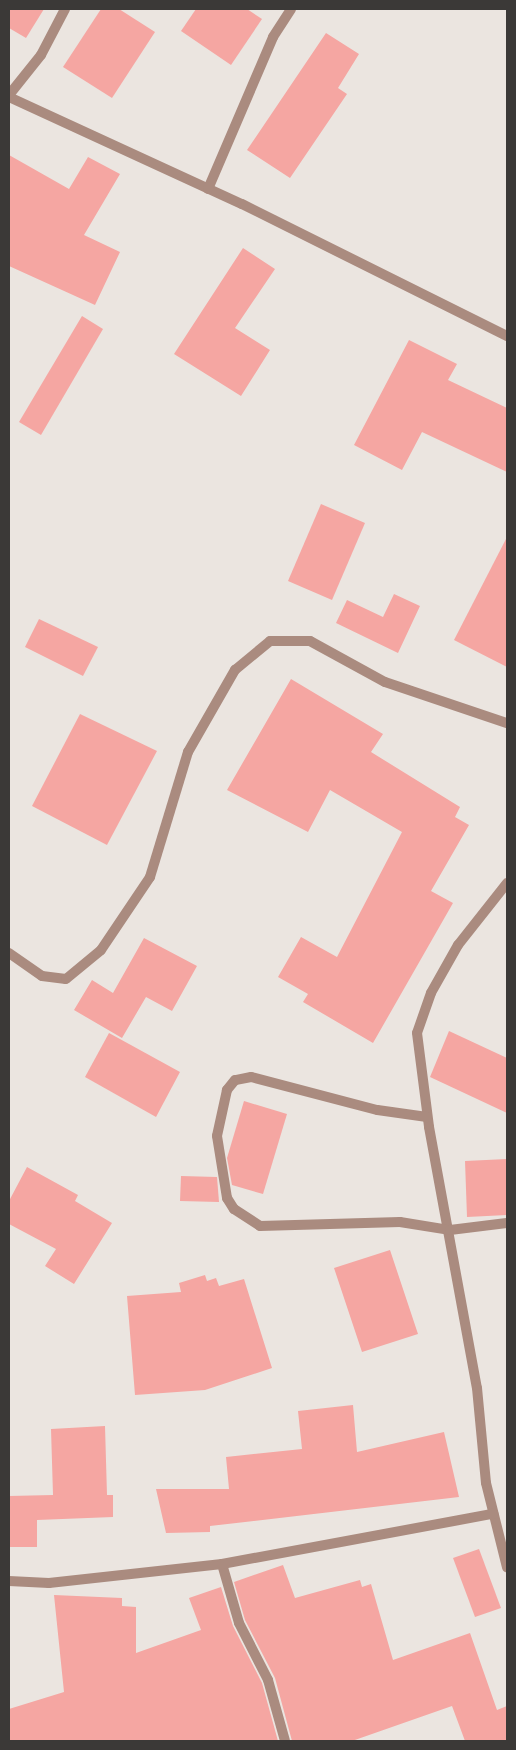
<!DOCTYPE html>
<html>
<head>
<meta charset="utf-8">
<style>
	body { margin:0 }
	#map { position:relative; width:516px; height:1750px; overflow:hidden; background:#ebe5e0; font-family:Georgia,serif }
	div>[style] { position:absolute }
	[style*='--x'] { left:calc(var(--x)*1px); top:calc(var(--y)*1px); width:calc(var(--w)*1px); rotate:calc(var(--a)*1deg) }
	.building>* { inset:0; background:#f5a6a2 }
	.minor>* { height:10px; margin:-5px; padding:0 5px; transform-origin:5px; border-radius:5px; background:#aa8b7f }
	span { translate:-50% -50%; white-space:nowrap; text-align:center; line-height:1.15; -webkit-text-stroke:4px #ebe5e0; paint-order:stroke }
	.frame { position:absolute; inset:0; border:10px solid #3b3937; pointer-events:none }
</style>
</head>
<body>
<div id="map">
	<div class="building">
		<div style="clip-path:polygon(9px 9px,44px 9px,26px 38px,9px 28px)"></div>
		<div style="clip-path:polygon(101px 9px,119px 9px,155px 32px,112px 98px,63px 67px)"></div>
		<div style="clip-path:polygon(196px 9px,247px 9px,262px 19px,231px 65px,181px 31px)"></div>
		<div style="clip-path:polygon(326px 33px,359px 54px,338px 88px,347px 94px,290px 178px,247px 150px)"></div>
		<div style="clip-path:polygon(9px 155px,69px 189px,88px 157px,120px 174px,84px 235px,120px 252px,95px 305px,9px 266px)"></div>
		<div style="clip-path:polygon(243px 248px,275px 269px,235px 328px,270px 350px,241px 396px,174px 354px)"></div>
		<div style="clip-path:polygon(82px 316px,103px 329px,41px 435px,19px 422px)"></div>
		<div style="clip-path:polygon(409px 340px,457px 364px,448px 380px,507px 408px,507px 472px,422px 432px,402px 470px,354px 445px)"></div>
		<div style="clip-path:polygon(321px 504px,365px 523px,332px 600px,288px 581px)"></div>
		<div style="clip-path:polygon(507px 537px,507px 667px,454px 640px)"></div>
		<div style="clip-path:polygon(394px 594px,420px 606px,398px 653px,336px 623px,347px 600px,383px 617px)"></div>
		<div style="clip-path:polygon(39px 619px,98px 647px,83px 676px,25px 647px)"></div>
		<div style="clip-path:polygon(291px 679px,383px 734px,371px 752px,460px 807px,455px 817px,469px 825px,431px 891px,453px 903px,373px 1043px,303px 1002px,308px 994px,278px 977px,301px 937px,337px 957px,402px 832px,330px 790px,308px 832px,227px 790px)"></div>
		<div style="clip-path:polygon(80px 714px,157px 751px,107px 845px,32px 806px)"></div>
		<div style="clip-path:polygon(144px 938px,197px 966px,172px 1011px,146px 997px,122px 1038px,74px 1010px,92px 980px,113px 993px)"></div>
		<div style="clip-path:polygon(449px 1031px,507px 1058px,507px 1113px,430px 1077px)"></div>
		<div style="clip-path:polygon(109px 1033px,180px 1072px,156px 1117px,85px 1077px)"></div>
		<div style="clip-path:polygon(244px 1101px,287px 1114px,263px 1194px,232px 1185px,227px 1158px)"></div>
		<div style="clip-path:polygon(507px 1159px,507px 1215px,467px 1217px,465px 1161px)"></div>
		<div style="clip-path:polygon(27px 1167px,78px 1195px,75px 1201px,112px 1223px,74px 1284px,45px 1266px,56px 1249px,9px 1224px,9px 1201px)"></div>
		<div style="clip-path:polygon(181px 1176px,217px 1177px,219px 1202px,180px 1201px)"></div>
		<div style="clip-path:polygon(390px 1250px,418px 1334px,362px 1352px,334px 1268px)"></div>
		<div style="clip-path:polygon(205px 1275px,207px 1281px,216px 1278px,219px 1286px,244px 1279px,272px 1368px,205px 1390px,135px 1395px,127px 1296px,181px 1292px,179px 1283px)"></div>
		<div style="clip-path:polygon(353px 1405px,357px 1452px,444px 1432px,459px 1497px,210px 1526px,210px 1532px,166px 1533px,156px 1489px,229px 1489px,226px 1457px,302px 1449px,298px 1411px)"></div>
		<div style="clip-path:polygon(105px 1426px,107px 1495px,113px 1495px,113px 1517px,37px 1520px,37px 1547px,9px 1547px,9px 1496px,53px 1495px,51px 1429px)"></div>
		<div style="clip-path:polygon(479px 1549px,501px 1608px,475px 1617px,453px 1558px)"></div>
		<div style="clip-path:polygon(283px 1565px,295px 1598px,360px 1580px,362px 1587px,371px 1584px,393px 1660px,470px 1633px,497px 1710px,507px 1706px,507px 1741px,465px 1741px,452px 1706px,352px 1741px,292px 1741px,275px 1678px,245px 1620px,234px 1582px)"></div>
		<div style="clip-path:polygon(221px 1587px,233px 1626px,262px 1683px,278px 1741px,9px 1741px,9px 1709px,64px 1692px,54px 1595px,122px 1598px,122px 1606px,136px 1607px,136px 1653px,201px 1630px,189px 1598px)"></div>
	</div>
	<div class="minor">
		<div style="--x:9;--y:95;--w:51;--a:-51.3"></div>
		<div style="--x:41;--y:55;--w:52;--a:-62.4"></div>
		<div style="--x:9;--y:97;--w:256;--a:24.7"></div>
		<div style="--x:242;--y:204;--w:296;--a:26.5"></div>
		<div style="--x:208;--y:189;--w:165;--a:-66.8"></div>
		<div style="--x:273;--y:37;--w:33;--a:-57"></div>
		<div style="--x:507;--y:883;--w:79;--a:128.3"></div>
		<div style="--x:458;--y:945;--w:55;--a:119.4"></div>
		<div style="--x:431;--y:993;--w:42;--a:109.3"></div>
		<div style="--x:417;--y:1033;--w:95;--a:82.7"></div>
		<div style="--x:429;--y:1127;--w:265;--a:79.6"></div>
		<div style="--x:477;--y:1388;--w:95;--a:84.6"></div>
		<div style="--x:486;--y:1483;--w:87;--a:76"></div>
		<div style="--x:9;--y:953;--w:40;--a:34.9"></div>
		<div style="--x:42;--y:976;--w:24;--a:7"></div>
		<div style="--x:66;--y:979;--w:45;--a:-39.6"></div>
		<div style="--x:101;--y:950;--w:88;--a:-56.1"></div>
		<div style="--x:150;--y:877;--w:131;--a:-73.1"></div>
		<div style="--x:188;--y:752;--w:95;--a:-60.2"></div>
		<div style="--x:235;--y:670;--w:45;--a:-39.6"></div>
		<div style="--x:270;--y:641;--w:40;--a:0"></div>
		<div style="--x:310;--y:641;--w:85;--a:28.7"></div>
		<div style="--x:385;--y:682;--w:129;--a:18.6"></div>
		<div style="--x:427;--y:1117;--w:50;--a:-172"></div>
		<div style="--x:377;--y:1110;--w:130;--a:-165.3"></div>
		<div style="--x:251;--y:1077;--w:16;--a:169"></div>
		<div style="--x:235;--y:1080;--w:13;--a:129"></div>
		<div style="--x:227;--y:1090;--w:47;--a:102.3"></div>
		<div style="--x:217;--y:1136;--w:63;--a:80.8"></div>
		<div style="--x:227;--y:1198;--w:13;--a:58"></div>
		<div style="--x:234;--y:1209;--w:31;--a:33"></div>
		<div style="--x:260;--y:1226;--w:140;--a:-1.6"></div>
		<div style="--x:400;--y:1222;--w:51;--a:9.1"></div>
		<div style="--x:450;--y:1230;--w:57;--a:-7"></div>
		<div style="--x:222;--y:1564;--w:61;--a:73.9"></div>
		<div style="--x:239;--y:1623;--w:64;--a:63"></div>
		<div style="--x:268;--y:1680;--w:63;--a:74.4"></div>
		<div style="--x:9;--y:1581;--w:40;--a:2.9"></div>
		<div style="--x:49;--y:1583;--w:174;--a:-6.3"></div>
		<div style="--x:222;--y:1564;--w:276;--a:-10.5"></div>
	</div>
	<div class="frame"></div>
</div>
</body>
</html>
